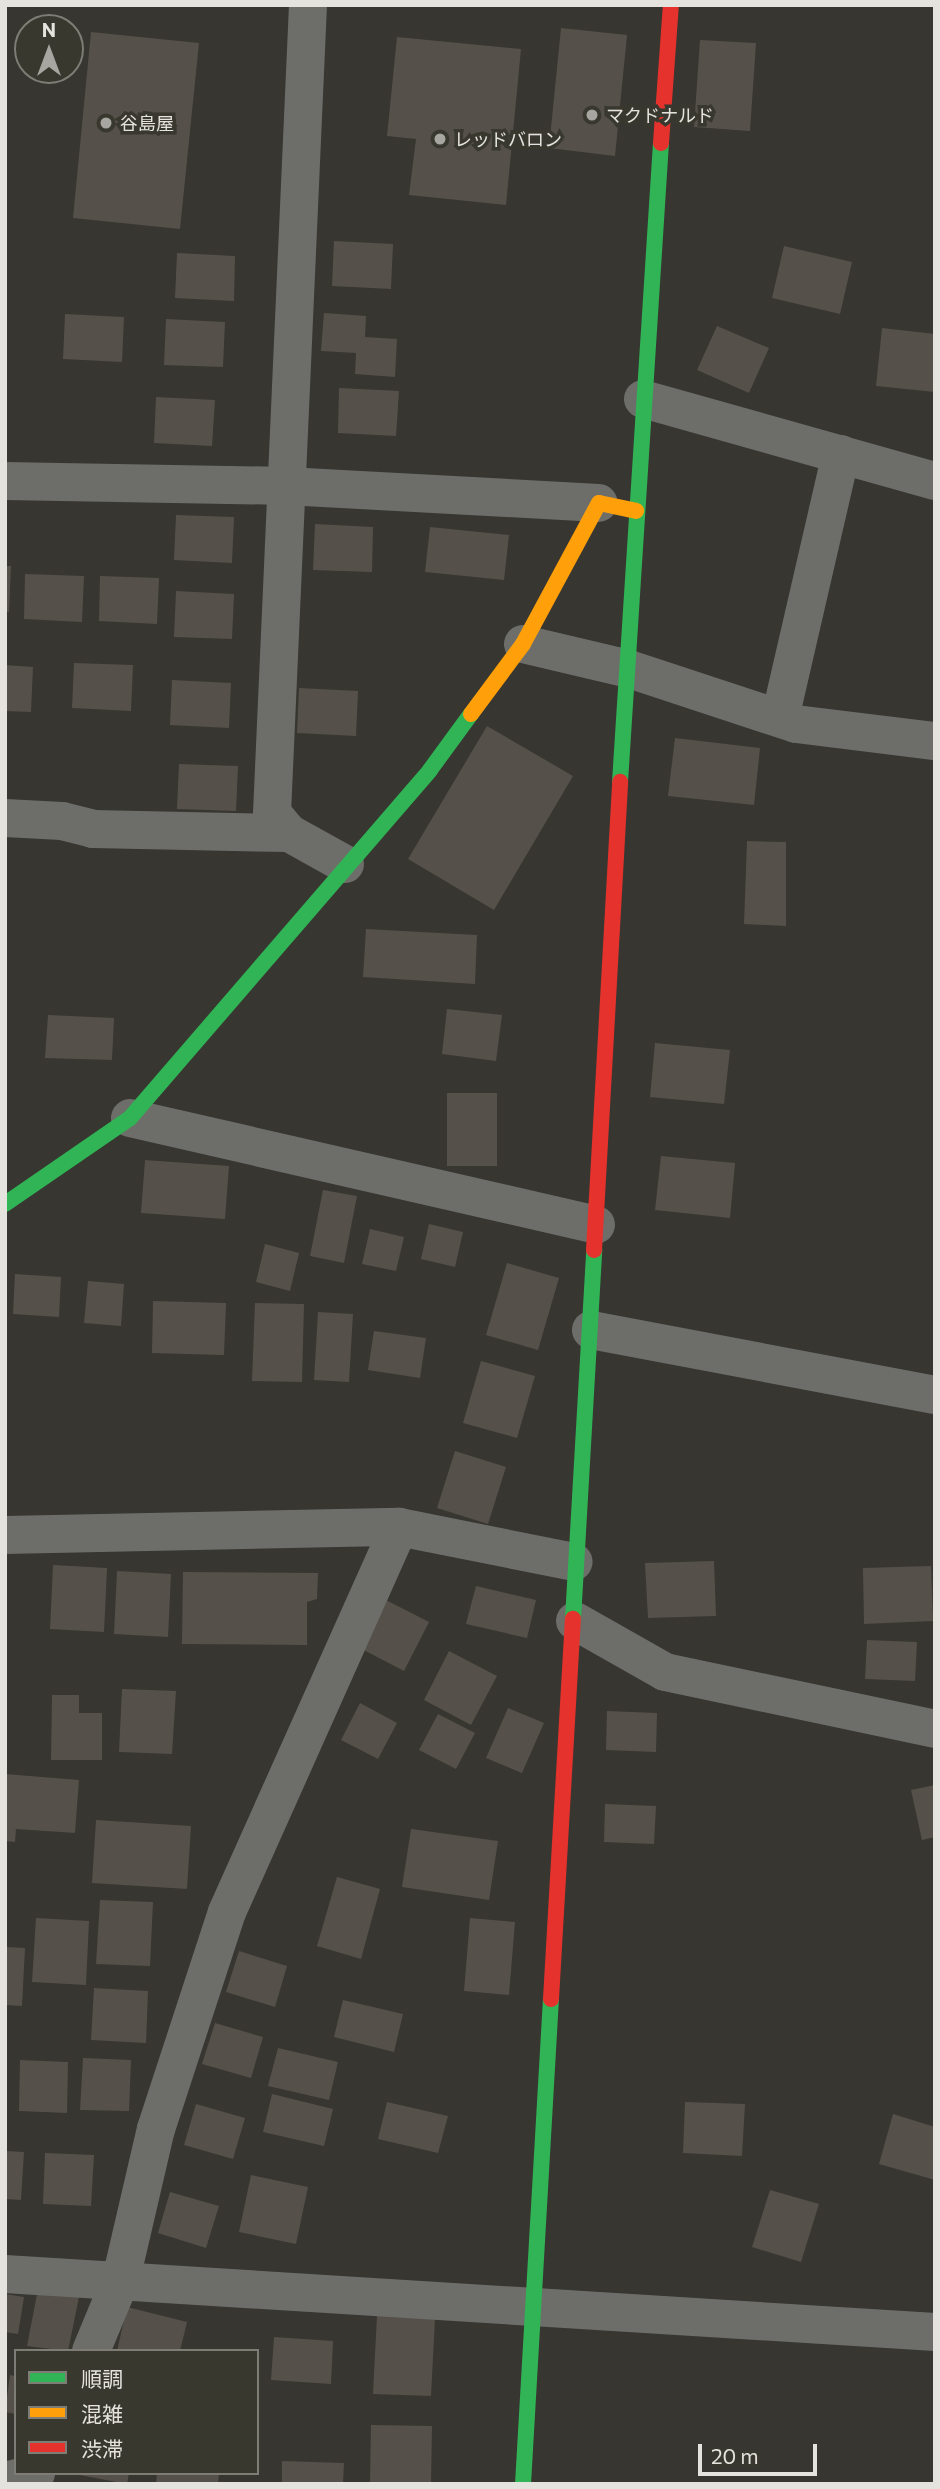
<!DOCTYPE html>
<html>
<head>
<meta charset="utf-8">
<style>
	body { margin:0 }
	#map { position:relative; width:940px; height:2489px; overflow:hidden; background:#373631; font-family:Commissioner,"Noto Sans JP",sans-serif }
	div>[style] { position:absolute }
	[style*='--x'] { left:calc(var(--x)*1px); top:calc(var(--y)*1px); width:calc(var(--w)*1px); rotate:calc(var(--a)*1deg) }
	.building>* { inset:0; background:#555049 }
	.street>* { height:38px; margin:-19px; padding:0 19px; transform-origin:19px; border-radius:19px; background:#6d6e6a }
	.fast>* { height:16px; margin:-8px; padding:0 8px; transform-origin:8px; border-radius:8px; background:#30b455 }
	.slow>* { height:16px; margin:-8px; padding:0 8px; transform-origin:8px; border-radius:8px; background:#ff9f0a }
	.jam>* { height:16px; margin:-8px; padding:0 8px; transform-origin:8px; border-radius:8px; background:#e5322d }
	.dots>* { width:19px; height:19px; translate:-50% -50%; box-sizing:border-box; border:4px solid #39382f; border-radius:50% }
	span { translate:-50% -50%; white-space:nowrap; text-align:center; line-height:1.15; -webkit-text-stroke:7px #39382f; paint-order:stroke }
	.poi-label { font-size:18px; color:#e4e3dd }
	.left { translate:0 -50%; text-align:left }
	.frame { position:absolute; inset:0; border:7px solid #e4e3dd; pointer-events:none }
	.legend { position:absolute; left:14px; top:2349px; width:245px; height:126px; box-sizing:border-box; background:#39382f; border:2px solid #7d7c75; margin:0; padding:9px 12px; list-style:none; font-size:21px; color:#e4e3dd }
	.legend li { display:flex; align-items:center; gap:14px; height:35px }
	.legend b { width:35px; border:2px solid #7d7c75 }
	.north { position:absolute; left:14px; top:14px; width:70px; height:70px; box-sizing:border-box; background:#39382f; border:2px solid #7d7c75; border-radius:50%; rotate:0deg; font-size:19px; font-weight:700; line-height:28px; text-align:center; color:#e4e3dd }
	.north::after { content:''; display:block; margin:auto; width:24px; height:32px; background:#a7a6a1; clip-path:polygon(50% 0,100% 100%,50% 72%,0 100%) }
	.scale { position:absolute; left:698px; top:2444px; width:119px; height:32px; box-sizing:border-box; border:4px solid #e4e3dd; border-top:0; padding-left:9px; font-size:21px; line-height:24px; white-space:nowrap; color:#e4e3dd; -webkit-text-stroke:5px #39382f; paint-order:stroke }
</style>
</head>
<body>
<div id="map">
	<div class="building">
		<div style="clip-path:polygon(561px 28px,627px 35px,615px 156px,549px 148px)"></div>
		<div style="clip-path:polygon(91px 32px,199px 43px,180px 229px,73px 218px)"></div>
		<div style="clip-path:polygon(397px 37px,521px 49px,506px 205px,409px 195px,416px 139px,387px 136px)"></div>
		<div style="clip-path:polygon(700px 40px,756px 43px,750px 131px,694px 127px)"></div>
		<div style="clip-path:polygon(334px 241px,393px 244px,391px 289px,332px 286px)"></div>
		<div style="clip-path:polygon(784px 246px,852px 262px,840px 314px,772px 298px)"></div>
		<div style="clip-path:polygon(177px 253px,235px 256px,234px 301px,175px 298px)"></div>
		<div style="clip-path:polygon(324px 313px,366px 316px,365px 337px,397px 339px,395px 377px,355px 374px,356px 353px,321px 351px)"></div>
		<div style="clip-path:polygon(65px 314px,124px 317px,122px 362px,63px 359px)"></div>
		<div style="clip-path:polygon(166px 319px,225px 322px,223px 367px,164px 365px)"></div>
		<div style="clip-path:polygon(717px 326px,769px 348px,749px 393px,697px 370px)"></div>
		<div style="clip-path:polygon(882px 328px,935px 334px,935px 392px,876px 386px)"></div>
		<div style="clip-path:polygon(339px 388px,399px 391px,396px 436px,338px 433px)"></div>
		<div style="clip-path:polygon(156px 397px,215px 400px,212px 446px,154px 443px)"></div>
		<div style="clip-path:polygon(176px 515px,234px 517px,232px 563px,174px 560px)"></div>
		<div style="clip-path:polygon(315px 524px,373px 527px,372px 572px,313px 570px)"></div>
		<div style="clip-path:polygon(430px 527px,509px 535px,504px 580px,425px 572px)"></div>
		<div style="clip-path:polygon(5px 566px,11px 566px,9px 612px,5px 611px)"></div>
		<div style="clip-path:polygon(25px 574px,84px 576px,82px 622px,24px 619px)"></div>
		<div style="clip-path:polygon(100px 576px,159px 578px,157px 624px,99px 621px)"></div>
		<div style="clip-path:polygon(176px 591px,234px 594px,232px 639px,174px 637px)"></div>
		<div style="clip-path:polygon(74px 663px,133px 665px,131px 711px,72px 708px)"></div>
		<div style="clip-path:polygon(5px 665px,33px 667px,31px 712px,5px 711px)"></div>
		<div style="clip-path:polygon(172px 680px,231px 683px,229px 728px,170px 725px)"></div>
		<div style="clip-path:polygon(299px 688px,358px 691px,356px 736px,297px 733px)"></div>
		<div style="clip-path:polygon(487px 726px,573px 776px,494px 910px,408px 859px)"></div>
		<div style="clip-path:polygon(675px 738px,760px 748px,754px 805px,668px 796px)"></div>
		<div style="clip-path:polygon(179px 764px,238px 766px,236px 811px,177px 809px)"></div>
		<div style="clip-path:polygon(747px 841px,786px 842px,786px 926px,744px 924px)"></div>
		<div style="clip-path:polygon(366px 929px,477px 935px,475px 984px,363px 977px)"></div>
		<div style="clip-path:polygon(447px 1009px,502px 1015px,496px 1061px,442px 1054px)"></div>
		<div style="clip-path:polygon(48px 1015px,114px 1018px,112px 1060px,45px 1058px)"></div>
		<div style="clip-path:polygon(655px 1043px,730px 1050px,724px 1104px,650px 1097px)"></div>
		<div style="clip-path:polygon(447px 1093px,497px 1093px,497px 1166px,447px 1166px)"></div>
		<div style="clip-path:polygon(661px 1156px,735px 1163px,730px 1218px,655px 1210px)"></div>
		<div style="clip-path:polygon(145px 1160px,229px 1166px,225px 1219px,141px 1213px)"></div>
		<div style="clip-path:polygon(323px 1190px,357px 1196px,344px 1263px,310px 1256px)"></div>
		<div style="clip-path:polygon(429px 1224px,463px 1232px,455px 1267px,421px 1259px)"></div>
		<div style="clip-path:polygon(370px 1229px,404px 1237px,396px 1271px,362px 1264px)"></div>
		<div style="clip-path:polygon(265px 1244px,299px 1253px,290px 1291px,256px 1282px)"></div>
		<div style="clip-path:polygon(507px 1263px,559px 1278px,538px 1350px,486px 1335px)"></div>
		<div style="clip-path:polygon(15px 1274px,61px 1277px,59px 1317px,13px 1314px)"></div>
		<div style="clip-path:polygon(88px 1281px,124px 1284px,121px 1326px,84px 1323px)"></div>
		<div style="clip-path:polygon(153px 1301px,226px 1303px,224px 1355px,152px 1353px)"></div>
		<div style="clip-path:polygon(255px 1303px,304px 1304px,302px 1382px,252px 1381px)"></div>
		<div style="clip-path:polygon(318px 1312px,353px 1314px,349px 1382px,314px 1380px)"></div>
		<div style="clip-path:polygon(374px 1331px,426px 1338px,420px 1378px,368px 1370px)"></div>
		<div style="clip-path:polygon(481px 1361px,535px 1376px,517px 1438px,463px 1423px)"></div>
		<div style="clip-path:polygon(455px 1451px,506px 1467px,488px 1524px,437px 1508px)"></div>
		<div style="clip-path:polygon(714px 1561px,716px 1616px,648px 1618px,645px 1563px)"></div>
		<div style="clip-path:polygon(53px 1565px,107px 1568px,104px 1632px,50px 1629px)"></div>
		<div style="clip-path:polygon(931px 1566px,933px 1621px,864px 1624px,863px 1568px)"></div>
		<div style="clip-path:polygon(117px 1571px,171px 1574px,168px 1637px,114px 1634px)"></div>
		<div style="clip-path:polygon(183px 1572px,318px 1573px,317px 1599px,307px 1602px,307px 1645px,182px 1644px)"></div>
		<div style="clip-path:polygon(476px 1586px,536px 1600px,527px 1638px,466px 1624px)"></div>
		<div style="clip-path:polygon(382px 1598px,429px 1622px,404px 1671px,356px 1646px)"></div>
		<div style="clip-path:polygon(867px 1640px,917px 1642px,915px 1681px,865px 1679px)"></div>
		<div style="clip-path:polygon(449px 1651px,497px 1676px,471px 1725px,424px 1700px)"></div>
		<div style="clip-path:polygon(122px 1689px,176px 1691px,172px 1754px,119px 1752px)"></div>
		<div style="clip-path:polygon(52px 1695px,79px 1695px,79px 1713px,102px 1713px,102px 1760px,51px 1760px)"></div>
		<div style="clip-path:polygon(360px 1703px,397px 1723px,378px 1759px,341px 1740px)"></div>
		<div style="clip-path:polygon(508px 1708px,544px 1723px,522px 1773px,486px 1758px)"></div>
		<div style="clip-path:polygon(607px 1711px,657px 1713px,656px 1752px,606px 1750px)"></div>
		<div style="clip-path:polygon(438px 1714px,475px 1733px,456px 1769px,419px 1750px)"></div>
		<div style="clip-path:polygon(5px 1774px,79px 1780px,75px 1833px,16px 1829px,15px 1842px,5px 1841px)"></div>
		<div style="clip-path:polygon(935px 1785px,935px 1837px,922px 1840px,911px 1790px)"></div>
		<div style="clip-path:polygon(605px 1804px,656px 1806px,654px 1844px,604px 1842px)"></div>
		<div style="clip-path:polygon(96px 1820px,191px 1826px,187px 1889px,92px 1883px)"></div>
		<div style="clip-path:polygon(411px 1829px,498px 1841px,489px 1900px,402px 1887px)"></div>
		<div style="clip-path:polygon(337px 1877px,380px 1889px,361px 1959px,317px 1946px)"></div>
		<div style="clip-path:polygon(100px 1900px,153px 1902px,150px 1966px,96px 1964px)"></div>
		<div style="clip-path:polygon(36px 1918px,89px 1921px,86px 1985px,32px 1982px)"></div>
		<div style="clip-path:polygon(470px 1918px,515px 1922px,509px 1995px,464px 1991px)"></div>
		<div style="clip-path:polygon(5px 1947px,25px 1948px,22px 2006px,5px 2005px)"></div>
		<div style="clip-path:polygon(239px 1951px,287px 1966px,275px 2007px,226px 1992px)"></div>
		<div style="clip-path:polygon(94px 1988px,148px 1991px,146px 2043px,91px 2040px)"></div>
		<div style="clip-path:polygon(343px 2000px,403px 2014px,394px 2052px,334px 2037px)"></div>
		<div style="clip-path:polygon(215px 2023px,263px 2037px,251px 2078px,202px 2064px)"></div>
		<div style="clip-path:polygon(278px 2048px,338px 2062px,329px 2100px,268px 2086px)"></div>
		<div style="clip-path:polygon(83px 2058px,131px 2060px,129px 2111px,80px 2110px)"></div>
		<div style="clip-path:polygon(20px 2060px,68px 2062px,67px 2113px,19px 2111px)"></div>
		<div style="clip-path:polygon(272px 2094px,333px 2109px,324px 2146px,263px 2132px)"></div>
		<div style="clip-path:polygon(387px 2102px,448px 2116px,438px 2153px,378px 2139px)"></div>
		<div style="clip-path:polygon(685px 2102px,745px 2104px,742px 2156px,683px 2153px)"></div>
		<div style="clip-path:polygon(196px 2104px,245px 2118px,233px 2159px,184px 2145px)"></div>
		<div style="clip-path:polygon(893px 2114px,935px 2127px,935px 2180px,879px 2164px)"></div>
		<div style="clip-path:polygon(5px 2151px,24px 2152px,21px 2200px,5px 2199px)"></div>
		<div style="clip-path:polygon(45px 2153px,94px 2155px,91px 2206px,43px 2204px)"></div>
		<div style="clip-path:polygon(251px 2175px,308px 2187px,296px 2244px,239px 2232px)"></div>
		<div style="clip-path:polygon(770px 2190px,819px 2204px,801px 2262px,752px 2247px)"></div>
		<div style="clip-path:polygon(170px 2192px,219px 2206px,206px 2248px,158px 2233px)"></div>
		<div style="clip-path:polygon(38px 2289px,79px 2297px,68px 2351px,27px 2346px)"></div>
		<div style="clip-path:polygon(5px 2294px,24px 2297px,18px 2334px,5px 2332px)"></div>
		<div style="clip-path:polygon(127px 2307px,187px 2322px,180px 2351px,117px 2351px)"></div>
		<div style="clip-path:polygon(377px 2315px,435px 2318px,431px 2396px,373px 2394px)"></div>
		<div style="clip-path:polygon(274px 2337px,333px 2341px,331px 2384px,271px 2380px)"></div>
		<div style="clip-path:polygon(10px 2375px,16px 2376px,16px 2414px,5px 2412px)"></div>
		<div style="clip-path:polygon(371px 2425px,432px 2426px,431px 2484px,370px 2484px)"></div>
		<div style="clip-path:polygon(282px 2461px,344px 2463px,343px 2484px,282px 2484px)"></div>
		<div style="clip-path:polygon(69px 2473px,129px 2473px,127px 2484px)"></div>
		<div style="clip-path:polygon(157px 2473px,219px 2473px,218px 2484px,156px 2484px)"></div>
	</div>
	<div class="street">
		<div style="--x:308;--y:5;--w:809;--a:92.55"></div>
		<div style="--x:272;--y:813;--w:26;--a:50"></div>
		<div style="--x:289;--y:833;--w:64;--a:29"></div>
		<div style="--x:643;--y:399;--w:303;--a:15.7"></div>
		<div style="--x:5;--y:481;--w:281;--a:1"></div>
		<div style="--x:286;--y:486;--w:313;--a:3.1"></div>
		<div style="--x:523;--y:644;--w:109;--a:13.3"></div>
		<div style="--x:629;--y:669;--w:176;--a:18.2"></div>
		<div style="--x:796;--y:724;--w:140;--a:7"></div>
		<div style="--x:780;--y:718;--w:271;--a:-77"></div>
		<div style="--x:5;--y:818;--w:57;--a:3"></div>
		<div style="--x:62;--y:821;--w:32;--a:14"></div>
		<div style="--x:93;--y:829;--w:196;--a:1.2"></div>
		<div style="--x:130;--y:1118;--w:478;--a:12.9"></div>
		<div style="--x:591;--y:1330;--w:350;--a:10.7"></div>
		<div style="--x:5;--y:1535;--w:394;--a:-1.2"></div>
		<div style="--x:399;--y:1527;--w:178;--a:11.3"></div>
		<div style="--x:575;--y:1621;--w:103;--a:29.5"></div>
		<div style="--x:665;--y:1672;--w:276;--a:11.9"></div>
		<div style="--x:5;--y:2274;--w:932;--a:3.57"></div>
		<div style="--x:91;--y:2351;--w:78;--a:-67.4"></div>
		<div style="--x:121;--y:2279;--w:154;--a:-76.9"></div>
		<div style="--x:156;--y:2129;--w:228;--a:-71.9"></div>
		<div style="--x:227;--y:1912;--w:422;--a:-65.9"></div>
		<div style="--x:5;--y:2481;--w:32;--a:-14"></div>
	</div>
	<div class="fast">
		<div style="--x:620;--y:782;--w:640;--a:-86.33"></div>
		<div style="--x:5;--y:1204;--w:152;--a:-34.5"></div>
		<div style="--x:130;--y:1118;--w:459;--a:-49.2"></div>
		<div style="--x:430;--y:770;--w:69;--a:-53.8"></div>
		<div style="--x:573;--y:1619;--w:370;--a:-86.7"></div>
		<div style="--x:523;--y:2484;--w:486;--a:-86.7"></div>
	</div>
	<div class="slow">
		<div style="--x:471;--y:714;--w:87;--a:-53.4"></div>
		<div style="--x:523;--y:644;--w:160;--a:-61.7"></div>
		<div style="--x:599;--y:503;--w:38;--a:12"></div>
	</div>
	<div class="jam">
		<div style="--x:661;--y:143;--w:138;--a:-85.9"></div>
		<div style="--x:594;--y:1250;--w:469;--a:-86.8"></div>
		<div style="--x:551;--y:1999;--w:381;--a:-86.7"></div>
	</div>
	<div class="dots">
		<div style="left:592px;top:115px;background:#a7a6a1"></div>
		<div style="left:106px;top:123px;background:#a7a6a1"></div>
		<div style="left:440px;top:139px;background:#a7a6a1"></div>
	</div>
	<div class="poi-label">
		<span class="left" style="left:606px;top:115px">マクドナルド</span>
		<span class="left" style="left:120px;top:123px">谷島屋</span>
		<span class="left" style="left:454px;top:139px">レッドバロン</span>
	</div>
	<div class="frame"></div>
	<ul class="legend">
	<li><b style="height:9px;background:#30b455"></b>順調</li>
	<li><b style="height:9px;background:#ff9f0a"></b>混雑</li>
	<li><b style="height:9px;background:#e5322d"></b>渋滞</li>
	</ul>
	<div class="north">N</div>
	<div class="scale">20 m</div>
</div>
</body>
</html>
